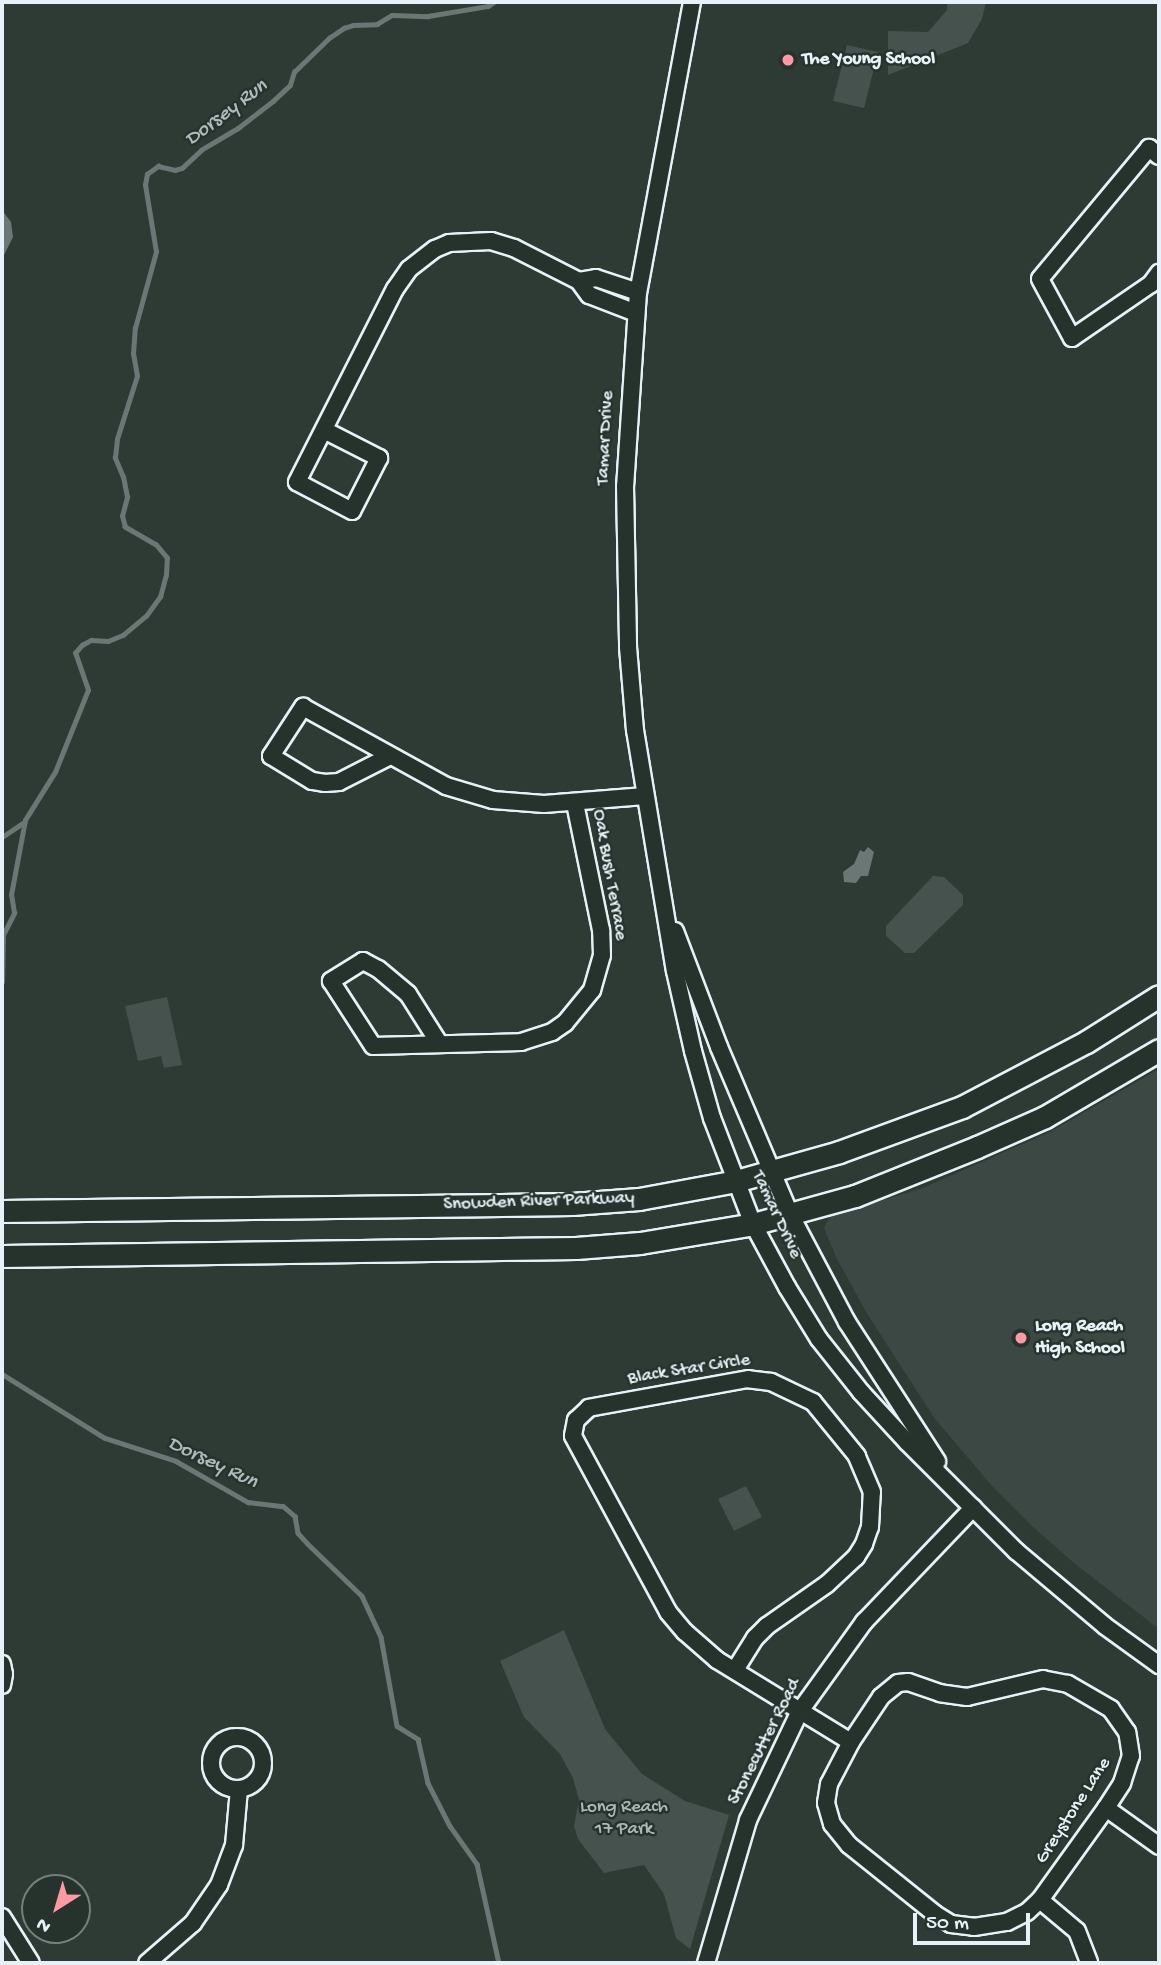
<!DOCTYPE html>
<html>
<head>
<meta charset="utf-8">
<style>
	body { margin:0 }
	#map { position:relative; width:1161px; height:1965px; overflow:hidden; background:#2e3b35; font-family:"Gochi Hand",sans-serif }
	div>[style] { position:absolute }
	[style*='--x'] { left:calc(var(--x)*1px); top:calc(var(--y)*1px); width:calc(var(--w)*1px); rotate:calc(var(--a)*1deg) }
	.built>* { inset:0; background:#3b4843 }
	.green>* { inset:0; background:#45524e }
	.water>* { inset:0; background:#6b7775 }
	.stream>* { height:4.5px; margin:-2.25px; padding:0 2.25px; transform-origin:2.25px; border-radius:2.25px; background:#6b7775 }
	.roads { filter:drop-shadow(2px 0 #e8f1f8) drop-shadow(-2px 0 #e8f1f8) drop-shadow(0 2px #e8f1f8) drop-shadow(0 -2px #e8f1f8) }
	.minor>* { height:16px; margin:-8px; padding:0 8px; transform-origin:8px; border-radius:8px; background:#26332d }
	.minor>.ring { margin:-8px; padding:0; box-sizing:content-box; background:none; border:16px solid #26332d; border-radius:50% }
	.major>* { height:21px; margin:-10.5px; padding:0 10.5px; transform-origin:10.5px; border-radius:10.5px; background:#26332d }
	.dots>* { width:19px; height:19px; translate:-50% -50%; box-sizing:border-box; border:4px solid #26332d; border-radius:50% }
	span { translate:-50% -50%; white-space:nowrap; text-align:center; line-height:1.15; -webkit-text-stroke:5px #26332d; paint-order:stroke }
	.poi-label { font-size:19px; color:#e8f1f8; font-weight:700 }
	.left { translate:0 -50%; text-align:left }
	.street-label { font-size:19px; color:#e8f1f8 }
	.park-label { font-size:19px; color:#afb9bc }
	.water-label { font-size:21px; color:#b0babd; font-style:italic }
	.frame { position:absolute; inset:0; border:4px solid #e8f1f8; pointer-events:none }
	.north { position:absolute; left:21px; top:1874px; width:70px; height:70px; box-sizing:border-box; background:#26332d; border:2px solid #747f7e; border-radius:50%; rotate:217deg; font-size:19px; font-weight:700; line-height:28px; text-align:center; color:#e8f1f8 }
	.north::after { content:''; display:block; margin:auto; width:24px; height:32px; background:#ff9aa2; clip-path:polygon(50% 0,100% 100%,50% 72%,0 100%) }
	.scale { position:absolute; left:913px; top:1913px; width:117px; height:32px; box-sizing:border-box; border:4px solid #e8f1f8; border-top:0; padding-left:9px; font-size:21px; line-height:24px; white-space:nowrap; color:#e8f1f8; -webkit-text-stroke:5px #26332d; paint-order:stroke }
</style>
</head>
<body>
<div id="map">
	<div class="built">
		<div style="clip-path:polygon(1159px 1069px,1159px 1629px,1074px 1563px,1033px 1527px,992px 1486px,935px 1419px,866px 1312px,836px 1257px,824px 1228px,830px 1217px,925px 1187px,1050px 1132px)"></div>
	</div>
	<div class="green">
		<div style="clip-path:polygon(947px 2px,986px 2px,982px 19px,968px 43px,888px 75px,888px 31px,928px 32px,947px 10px)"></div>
		<div style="clip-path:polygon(847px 45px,878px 52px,864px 108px,833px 101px)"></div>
		<div style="clip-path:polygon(933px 876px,944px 877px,963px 895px,963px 905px,914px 953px,905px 953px,886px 936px,886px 926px)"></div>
		<div style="clip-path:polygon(167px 997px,182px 1065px,164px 1068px,161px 1056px,138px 1061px,125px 1006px)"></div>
		<div style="clip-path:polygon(746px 1486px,762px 1517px,734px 1531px,718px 1499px)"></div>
		<div style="clip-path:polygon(564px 1630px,605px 1729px,642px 1774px,685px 1801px,729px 1815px,690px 1949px,676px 1938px,664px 1894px,644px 1865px,604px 1873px,578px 1839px,574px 1826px,579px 1800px,573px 1778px,560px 1754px,524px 1717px,500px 1661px)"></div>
	</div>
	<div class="water">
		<div style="clip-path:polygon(2px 210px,11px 222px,13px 237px,2px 259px)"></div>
		<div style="clip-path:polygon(868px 847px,874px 852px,868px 876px,861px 876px,856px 883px,844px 882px,843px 872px,854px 864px,860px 850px,864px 852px)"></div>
	</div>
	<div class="stream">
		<div style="--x:2;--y:837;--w:27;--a:-34"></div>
		<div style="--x:2;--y:982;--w:47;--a:-88.8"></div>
		<div style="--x:3;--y:935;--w:25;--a:-63"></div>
		<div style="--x:14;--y:913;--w:18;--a:-99"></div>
		<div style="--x:11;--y:895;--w:76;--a:-79.4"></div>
		<div style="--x:25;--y:820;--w:57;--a:-58"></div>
		<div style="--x:55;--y:772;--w:88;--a:-68.1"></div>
		<div style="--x:88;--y:690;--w:39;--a:-109"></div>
		<div style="--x:75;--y:653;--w:11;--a:-49"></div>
		<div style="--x:82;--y:645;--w:10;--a:-29"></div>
		<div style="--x:91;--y:640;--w:17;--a:3"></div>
		<div style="--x:108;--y:641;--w:16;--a:-22"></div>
		<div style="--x:123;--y:635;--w:30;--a:-40"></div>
		<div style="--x:146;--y:616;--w:24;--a:-54"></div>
		<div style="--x:160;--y:597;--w:23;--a:-75"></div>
		<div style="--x:166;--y:575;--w:17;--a:-87"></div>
		<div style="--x:167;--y:558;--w:17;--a:-130"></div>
		<div style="--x:156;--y:545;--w:36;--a:-150"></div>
		<div style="--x:125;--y:527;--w:11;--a:-105"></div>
		<div style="--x:122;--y:516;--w:20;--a:-75"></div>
		<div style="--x:127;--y:497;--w:20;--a:-101"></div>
		<div style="--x:123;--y:477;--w:21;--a:-113"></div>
		<div style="--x:115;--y:458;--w:19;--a:-84"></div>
		<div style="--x:117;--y:439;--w:66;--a:-72.4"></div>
		<div style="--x:137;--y:376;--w:22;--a:-100"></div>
		<div style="--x:133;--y:354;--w:26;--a:-86"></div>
		<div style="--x:135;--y:328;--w:79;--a:-74.6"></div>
		<div style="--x:156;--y:252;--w:68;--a:-99.3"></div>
		<div style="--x:145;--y:185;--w:11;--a:-80"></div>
		<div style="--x:147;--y:174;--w:14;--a:-36"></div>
		<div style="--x:158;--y:166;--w:17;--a:13"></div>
		<div style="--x:175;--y:170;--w:7;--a:-16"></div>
		<div style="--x:182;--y:168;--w:26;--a:-43"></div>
		<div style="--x:201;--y:150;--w:43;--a:-30.7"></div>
		<div style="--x:238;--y:128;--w:44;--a:-37.6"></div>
		<div style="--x:273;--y:101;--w:23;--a:-43"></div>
		<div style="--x:290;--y:85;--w:14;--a:-73"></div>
		<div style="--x:294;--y:72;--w:49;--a:-44.2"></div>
		<div style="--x:329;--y:38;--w:18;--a:-34"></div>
		<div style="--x:344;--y:28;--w:9;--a:-18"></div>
		<div style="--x:353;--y:25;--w:24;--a:-2"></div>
		<div style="--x:377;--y:24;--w:17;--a:-31"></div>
		<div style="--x:392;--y:15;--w:36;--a:2"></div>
		<div style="--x:428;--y:16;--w:61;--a:-9.5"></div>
		<div style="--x:488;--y:6;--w:7;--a:-34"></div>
		<div style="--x:2;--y:1374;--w:121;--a:31.9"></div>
		<div style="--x:105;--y:1438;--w:75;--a:17.9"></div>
		<div style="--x:176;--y:1461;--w:83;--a:29.7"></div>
		<div style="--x:248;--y:1502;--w:35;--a:7"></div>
		<div style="--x:283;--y:1506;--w:16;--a:40"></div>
		<div style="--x:295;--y:1516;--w:17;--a:80"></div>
		<div style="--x:298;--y:1533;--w:13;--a:48"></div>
		<div style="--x:307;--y:1543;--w:76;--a:43.9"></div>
		<div style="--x:362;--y:1596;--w:45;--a:65.1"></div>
		<div style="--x:381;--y:1637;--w:90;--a:79.8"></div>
		<div style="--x:397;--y:1726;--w:25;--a:32"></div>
		<div style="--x:418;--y:1739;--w:45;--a:77.2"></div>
		<div style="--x:428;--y:1783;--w:48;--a:62.9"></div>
		<div style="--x:450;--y:1826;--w:47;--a:54.6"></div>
		<div style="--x:477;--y:1864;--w:101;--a:77.5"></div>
	</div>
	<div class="roads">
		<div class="minor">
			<div style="--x:692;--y:2;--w:295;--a:100.5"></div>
			<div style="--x:638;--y:292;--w:194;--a:93.8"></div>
			<div style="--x:625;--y:486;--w:161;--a:88.9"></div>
			<div style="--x:628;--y:647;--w:83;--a:85.2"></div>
			<div style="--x:635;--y:730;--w:244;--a:80.6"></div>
			<div style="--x:675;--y:971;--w:82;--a:77.3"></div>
			<div style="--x:693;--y:1051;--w:70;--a:74.2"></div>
			<div style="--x:712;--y:1118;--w:114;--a:68.9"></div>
			<div style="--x:753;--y:1224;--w:72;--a:61.6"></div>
			<div style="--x:787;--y:1287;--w:61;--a:58.4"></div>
			<div style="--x:819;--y:1339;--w:68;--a:51.6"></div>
			<div style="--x:861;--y:1392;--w:69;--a:47.3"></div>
			<div style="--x:908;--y:1443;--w:153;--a:45"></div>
			<div style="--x:1016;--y:1551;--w:116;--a:40.1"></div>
			<div style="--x:1105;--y:1626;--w:67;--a:35.8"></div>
			<div style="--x:1159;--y:156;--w:13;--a:-141"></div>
			<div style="--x:1149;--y:148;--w:170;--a:129.8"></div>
			<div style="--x:1040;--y:279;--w:67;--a:61.5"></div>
			<div style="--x:1072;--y:338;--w:96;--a:-34.4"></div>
			<div style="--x:1151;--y:284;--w:14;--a:-54"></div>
			<div style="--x:636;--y:313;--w:50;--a:-159"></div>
			<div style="--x:589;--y:295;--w:17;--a:-126"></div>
			<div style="--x:579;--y:281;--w:17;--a:-10"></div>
			<div style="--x:596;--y:278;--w:44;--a:18.4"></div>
			<div style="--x:324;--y:430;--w:62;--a:27"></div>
			<div style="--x:379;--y:458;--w:59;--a:117"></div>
			<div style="--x:352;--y:511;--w:62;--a:-152.2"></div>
			<div style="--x:297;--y:482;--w:216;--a:-63.1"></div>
			<div style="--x:395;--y:289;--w:24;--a:-55"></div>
			<div style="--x:409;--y:269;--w:33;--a:-38"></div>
			<div style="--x:435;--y:249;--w:15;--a:-23"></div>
			<div style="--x:449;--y:243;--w:42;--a:-2.7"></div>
			<div style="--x:491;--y:241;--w:24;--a:17"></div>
			<div style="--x:514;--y:248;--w:73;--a:26.9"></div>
			<div style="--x:390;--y:756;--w:57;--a:153"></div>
			<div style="--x:339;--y:782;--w:14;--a:176"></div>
			<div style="--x:325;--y:783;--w:13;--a:-171"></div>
			<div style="--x:312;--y:781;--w:48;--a:-148.6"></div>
			<div style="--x:271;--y:756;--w:59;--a:-56.9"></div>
			<div style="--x:303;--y:707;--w:163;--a:28.9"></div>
			<div style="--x:446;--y:786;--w:49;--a:16.6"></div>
			<div style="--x:493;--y:800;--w:51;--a:4.5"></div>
			<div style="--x:544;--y:804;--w:101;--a:-4.5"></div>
			<div style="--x:675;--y:931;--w:124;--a:69.2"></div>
			<div style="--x:719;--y:1047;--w:181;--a:67"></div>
			<div style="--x:790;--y:1214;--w:122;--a:62.2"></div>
			<div style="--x:847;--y:1322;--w:166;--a:57.1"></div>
			<div style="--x:439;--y:1043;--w:58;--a:-122.3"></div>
			<div style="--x:408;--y:994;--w:39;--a:-140"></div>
			<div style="--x:378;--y:969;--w:17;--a:-152"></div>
			<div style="--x:363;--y:961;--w:38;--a:148"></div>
			<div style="--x:331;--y:981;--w:77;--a:57.1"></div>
			<div style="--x:373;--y:1046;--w:148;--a:-1.5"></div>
			<div style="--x:521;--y:1042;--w:33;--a:-18"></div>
			<div style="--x:552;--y:1032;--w:16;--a:-35"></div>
			<div style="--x:565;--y:1023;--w:43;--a:-50.7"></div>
			<div style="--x:592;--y:990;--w:36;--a:-74"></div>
			<div style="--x:602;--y:955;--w:25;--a:-92"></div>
			<div style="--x:601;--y:930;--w:130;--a:-101.6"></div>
			<div style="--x:2;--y:1664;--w:10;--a:79"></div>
			<div style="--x:4;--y:1674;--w:11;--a:100"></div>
			<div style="--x:735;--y:1670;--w:38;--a:-58"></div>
			<div style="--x:755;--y:1638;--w:17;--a:-45"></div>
			<div style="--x:767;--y:1626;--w:73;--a:-35"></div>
			<div style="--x:827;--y:1584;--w:40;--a:-43"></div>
			<div style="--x:856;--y:1557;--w:15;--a:-58"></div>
			<div style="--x:864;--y:1544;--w:18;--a:-71"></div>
			<div style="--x:870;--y:1527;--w:35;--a:-87"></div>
			<div style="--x:872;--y:1492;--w:39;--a:-113"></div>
			<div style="--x:857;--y:1456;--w:70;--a:-129.2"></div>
			<div style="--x:813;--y:1402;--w:47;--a:-154.5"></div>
			<div style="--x:771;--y:1382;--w:23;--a:-173"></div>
			<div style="--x:748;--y:1379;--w:162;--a:169.7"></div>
			<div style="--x:589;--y:1408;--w:18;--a:137"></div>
			<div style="--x:576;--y:1420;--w:16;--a:101"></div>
			<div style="--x:573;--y:1436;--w:200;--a:61.6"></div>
			<div style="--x:668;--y:1612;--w:26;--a:50"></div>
			<div style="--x:685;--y:1632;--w:43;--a:41.2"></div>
			<div style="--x:717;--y:1660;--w:157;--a:31.5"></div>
			<div style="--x:851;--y:1742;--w:47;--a:117.6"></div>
			<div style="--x:829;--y:1784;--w:19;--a:99"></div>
			<div style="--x:826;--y:1803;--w:22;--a:74"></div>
			<div style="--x:832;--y:1824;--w:27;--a:51"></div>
			<div style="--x:849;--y:1845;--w:110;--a:38.7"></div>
			<div style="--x:935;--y:1914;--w:19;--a:32"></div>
			<div style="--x:951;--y:1924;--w:23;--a:7"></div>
			<div style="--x:974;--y:1927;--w:33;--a:-9"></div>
			<div style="--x:1007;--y:1922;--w:22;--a:-27"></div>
			<div style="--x:1027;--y:1912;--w:18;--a:-43"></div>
			<div style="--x:1040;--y:1900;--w:113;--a:-54.3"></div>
			<div style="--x:1106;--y:1808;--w:30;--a:-57"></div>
			<div style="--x:1122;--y:1783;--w:28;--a:-72"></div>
			<div style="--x:1131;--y:1756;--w:24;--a:-99"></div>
			<div style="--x:1127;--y:1732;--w:28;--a:-125"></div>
			<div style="--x:1111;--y:1709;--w:50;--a:-149.8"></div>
			<div style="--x:1068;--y:1684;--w:25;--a:-169"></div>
			<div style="--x:1043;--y:1679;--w:78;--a:166.7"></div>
			<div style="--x:967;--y:1697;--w:27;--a:-172"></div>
			<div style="--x:940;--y:1693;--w:34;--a:-161"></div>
			<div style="--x:908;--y:1682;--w:10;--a:174"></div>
			<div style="--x:898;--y:1683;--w:22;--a:141"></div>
			<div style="--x:881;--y:1697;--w:54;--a:123.7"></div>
			<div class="ring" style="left:211px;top:1737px;width:36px;height:36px"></div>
			<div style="--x:1106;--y:1808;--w:65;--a:35.6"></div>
			<div style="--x:1040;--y:1900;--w:48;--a:40"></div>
			<div style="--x:1077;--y:1931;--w:34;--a:69"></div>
			<div style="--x:2;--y:1917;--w:54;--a:57.8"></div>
			<div style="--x:147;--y:1963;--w:61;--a:-41"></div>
			<div style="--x:193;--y:1923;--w:46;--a:-55.6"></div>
			<div style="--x:219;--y:1885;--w:43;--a:-69.4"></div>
			<div style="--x:234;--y:1845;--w:56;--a:-84.9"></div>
			<div style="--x:706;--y:1963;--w:149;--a:-73.6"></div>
			<div style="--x:748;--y:1820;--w:121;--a:-64.5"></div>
			<div style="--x:800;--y:1711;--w:110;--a:-54.3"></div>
			<div style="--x:864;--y:1622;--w:158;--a:-46.3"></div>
		</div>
		<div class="major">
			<div style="--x:2;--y:1211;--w:570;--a:-0.7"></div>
			<div style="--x:572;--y:1204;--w:67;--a:-4.3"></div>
			<div style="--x:639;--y:1199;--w:99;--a:-10.5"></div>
			<div style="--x:736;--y:1181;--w:107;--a:-15.7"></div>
			<div style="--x:839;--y:1152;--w:131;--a:-20.1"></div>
			<div style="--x:962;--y:1107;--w:140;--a:-27.7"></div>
			<div style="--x:1086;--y:1042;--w:86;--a:-32.2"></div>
			<div style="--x:2;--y:1256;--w:574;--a:-0.8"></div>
			<div style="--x:576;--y:1248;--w:64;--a:-4.5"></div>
			<div style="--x:640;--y:1243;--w:115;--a:-9.5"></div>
			<div style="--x:753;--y:1224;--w:106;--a:-15.4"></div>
			<div style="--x:855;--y:1196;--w:131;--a:-21.9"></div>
			<div style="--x:977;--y:1147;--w:74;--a:-23.8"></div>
			<div style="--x:1045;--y:1117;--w:132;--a:-30.4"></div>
		</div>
	</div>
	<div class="dots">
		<div style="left:788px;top:60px;background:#ff9aa2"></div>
		<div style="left:1021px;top:1338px;background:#ff9aa2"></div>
	</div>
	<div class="poi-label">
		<span class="left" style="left:802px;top:60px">The Young School</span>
		<span class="left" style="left:1035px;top:1338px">Long Reach<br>High School</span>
	</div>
	<div class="street-label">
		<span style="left:606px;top:438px;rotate:-87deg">Tamar Drive</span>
		<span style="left:609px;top:875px;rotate:80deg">Oak Bush Terrace</span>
		<span style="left:539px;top:1202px;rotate:-2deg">Snowden River Parkway</span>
		<span style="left:776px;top:1215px;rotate:65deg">Tamar Drive</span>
		<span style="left:689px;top:1370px;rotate:-9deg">Black Star Circle</span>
		<span style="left:765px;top:1742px;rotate:-63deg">Stonecutter Road</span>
		<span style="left:1074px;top:1811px;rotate:-57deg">Greystone Lane</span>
	</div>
	<div class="park-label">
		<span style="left:624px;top:1819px">Long Reach<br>17 Park</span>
	</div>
	<div class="water-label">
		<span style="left:227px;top:114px;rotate:-37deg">Dorsey Run</span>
		<span style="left:212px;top:1464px;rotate:25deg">Dorsey Run</span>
	</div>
	<div class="frame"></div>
	<div class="north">N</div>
	<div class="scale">50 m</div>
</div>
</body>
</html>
